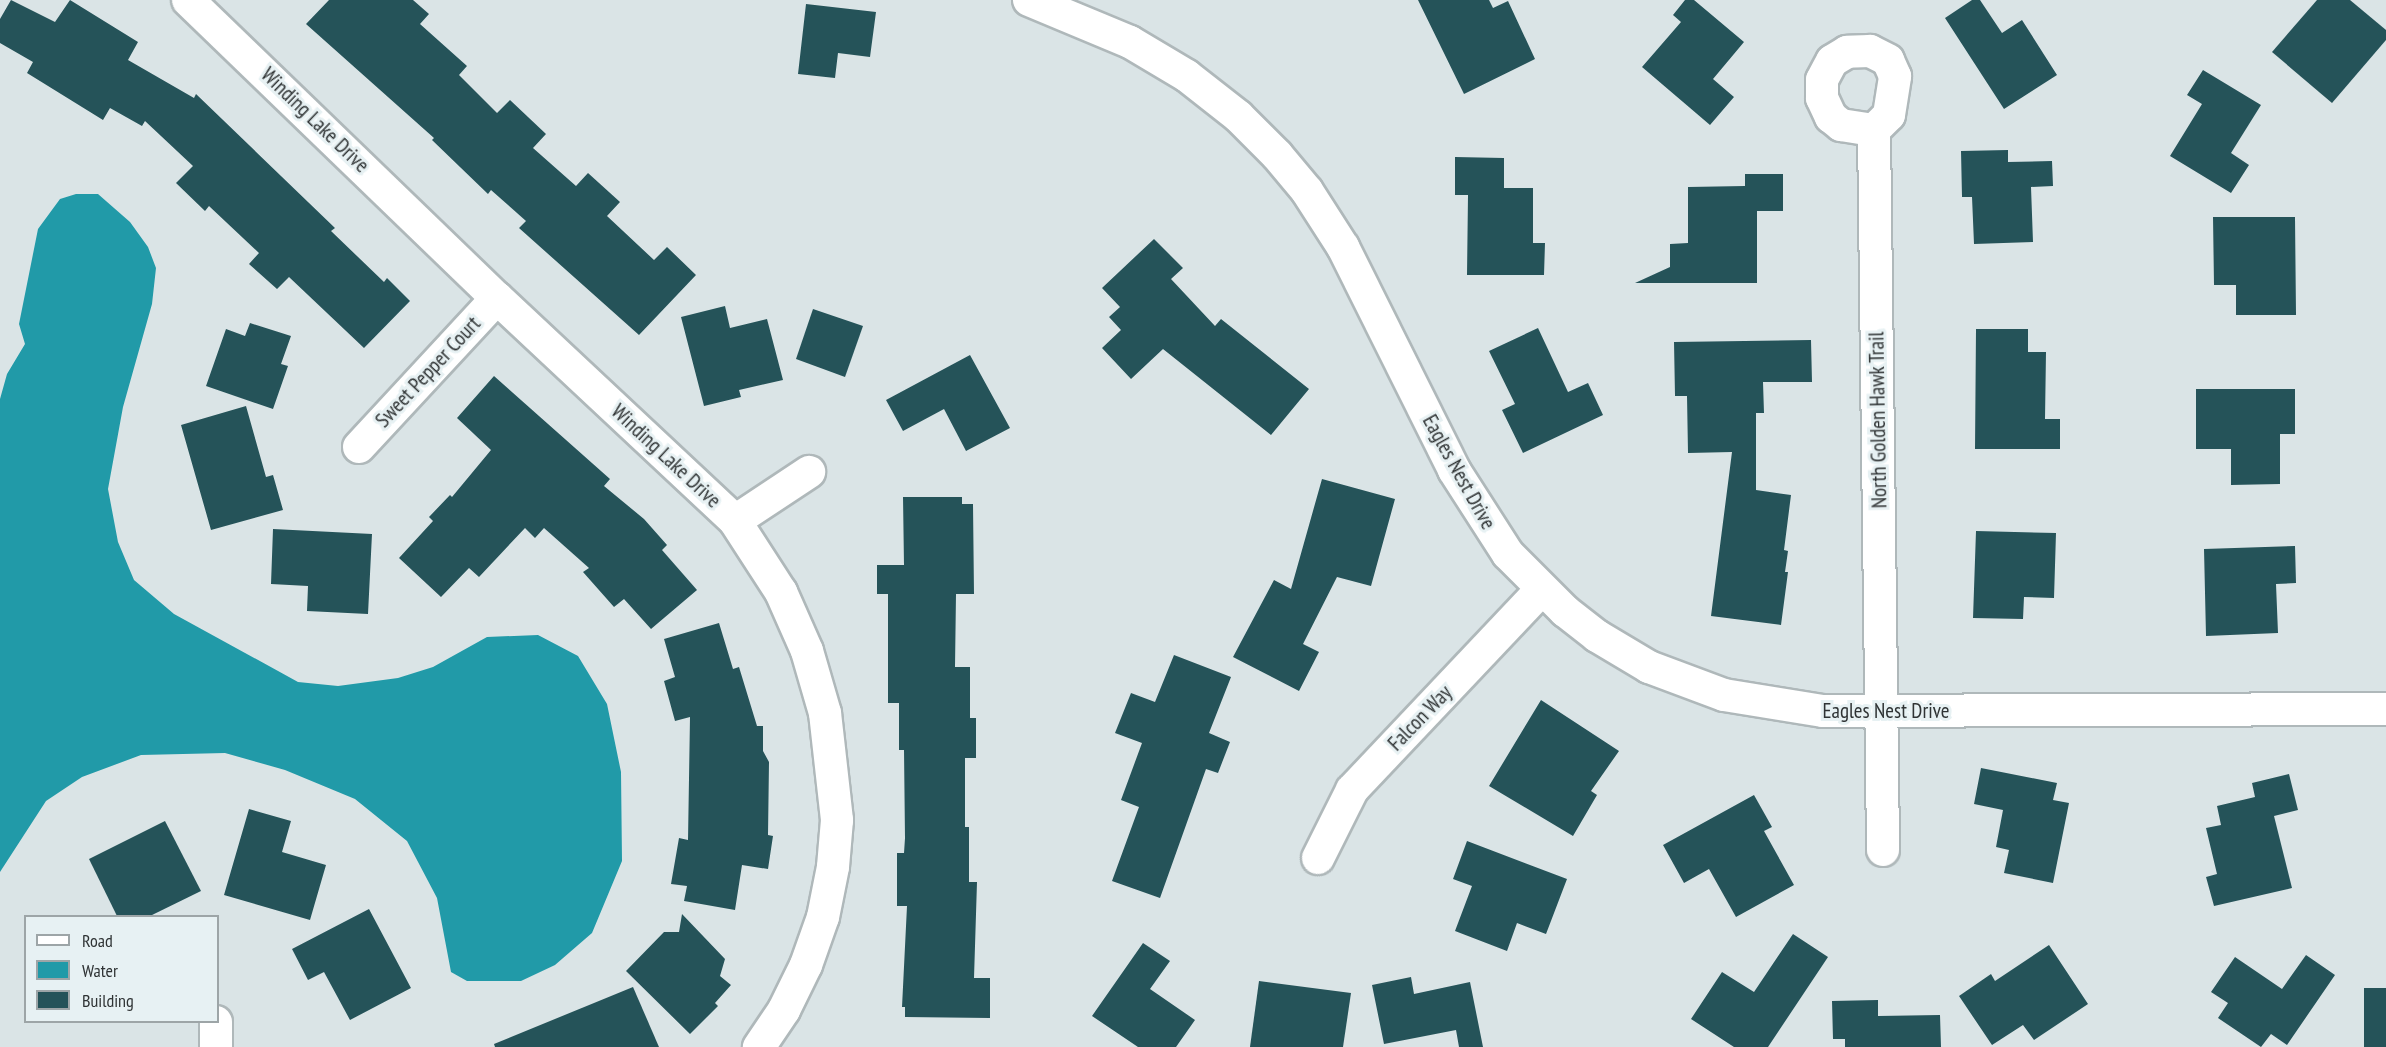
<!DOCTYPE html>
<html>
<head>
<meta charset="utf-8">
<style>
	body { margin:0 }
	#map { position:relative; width:2386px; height:1047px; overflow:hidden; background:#dae4e6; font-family:"PT Sans Narrow",sans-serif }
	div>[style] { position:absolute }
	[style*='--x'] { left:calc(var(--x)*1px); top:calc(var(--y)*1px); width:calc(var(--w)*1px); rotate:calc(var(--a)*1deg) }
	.water>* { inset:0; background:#219aa8 }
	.building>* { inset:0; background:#255359 }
	.roads { filter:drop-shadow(2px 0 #afb8ba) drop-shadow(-2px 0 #afb8ba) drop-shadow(0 2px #afb8ba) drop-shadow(0 -2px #afb8ba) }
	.minor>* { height:32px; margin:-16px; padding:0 16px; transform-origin:16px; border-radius:16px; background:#fff }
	span { translate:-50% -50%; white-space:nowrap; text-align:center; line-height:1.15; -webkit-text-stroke:6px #e7f1f3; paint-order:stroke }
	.street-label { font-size:21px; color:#2f3334 }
	.legend { position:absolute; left:24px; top:915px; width:195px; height:108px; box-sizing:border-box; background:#e7f1f3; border:2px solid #9da5a7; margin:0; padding:8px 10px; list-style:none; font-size:18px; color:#2f3334 }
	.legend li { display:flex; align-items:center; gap:12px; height:30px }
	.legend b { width:30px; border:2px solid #9da5a7 }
</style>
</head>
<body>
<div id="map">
	<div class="water">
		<div style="clip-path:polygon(76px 194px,98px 194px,130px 222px,148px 247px,156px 268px,152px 304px,123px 407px,108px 489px,118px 542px,134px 580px,174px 614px,298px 682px,338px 686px,398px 678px,433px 667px,487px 637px,538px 635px,578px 656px,607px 704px,621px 772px,622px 861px,592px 933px,555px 965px,521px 981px,467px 981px,451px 972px,437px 898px,407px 841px,355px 799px,285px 770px,225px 753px,141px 755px,82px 777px,46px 801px,0 872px,0 399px,7px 374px,25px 344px,19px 324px,38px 229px,60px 199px)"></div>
	</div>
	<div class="building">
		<div style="clip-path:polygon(11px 0,55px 22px,70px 0,138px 42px,128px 60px,194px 98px,196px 94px,335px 228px,331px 231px,384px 282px,387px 278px,410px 301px,364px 348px,289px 277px,277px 289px,249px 264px,259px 253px,209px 206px,205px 211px,176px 183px,193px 166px,145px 121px,142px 126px,110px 108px,103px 120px,27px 73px,33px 62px,0 43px,0 19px)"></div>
		<div style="clip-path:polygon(329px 0,413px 0,429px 14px,420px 24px,467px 66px,459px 75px,497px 113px,510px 100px,546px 134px,533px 148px,576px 186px,588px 173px,620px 202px,607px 216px,654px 260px,667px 247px,696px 275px,639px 335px,519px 228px,526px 221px,491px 190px,488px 194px,432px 140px,434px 138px,306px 24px)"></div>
		<div style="clip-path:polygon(1418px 0,1489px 0,1493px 8px,1508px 1px,1535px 59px,1464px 94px)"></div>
		<div style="clip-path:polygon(1685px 0,1694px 0,1744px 42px,1713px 79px,1734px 97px,1710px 125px,1642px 67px,1681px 22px,1673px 15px)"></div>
		<div style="clip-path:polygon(1972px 0,1980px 0,2002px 33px,2022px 20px,2057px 75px,2004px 109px,1945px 18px)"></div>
		<div style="clip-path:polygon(2317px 0,2350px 0,2386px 30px,2386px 40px,2332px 103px,2272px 52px)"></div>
		<div style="clip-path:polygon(806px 4px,876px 12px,870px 57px,838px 53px,835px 78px,798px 74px)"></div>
		<div style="clip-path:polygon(2203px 70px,2261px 105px,2231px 153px,2249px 165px,2231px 193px,2170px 156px,2202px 104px,2187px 95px)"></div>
		<div style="clip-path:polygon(2008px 150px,2008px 162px,2052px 161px,2053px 186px,2031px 187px,2033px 242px,1974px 244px,1972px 197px,1962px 197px,1961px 151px)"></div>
		<div style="clip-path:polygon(1455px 157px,1504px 158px,1504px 188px,1533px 188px,1533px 243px,1545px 243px,1544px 275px,1467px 275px,1468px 195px,1455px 195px)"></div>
		<div style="clip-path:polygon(1745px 174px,1783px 174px,1783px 211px,1757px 211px,1757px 283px,1635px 283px,1670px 267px,1670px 244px,1688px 243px,1688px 187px,1745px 186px)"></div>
		<div style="clip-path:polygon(2213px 217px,2295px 217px,2296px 315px,2236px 315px,2236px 285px,2214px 285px)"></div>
		<div style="clip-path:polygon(1154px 239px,1183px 268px,1171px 279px,1215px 326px,1221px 319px,1309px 389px,1271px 435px,1163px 349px,1131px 379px,1102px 348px,1121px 330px,1109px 317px,1120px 307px,1102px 288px)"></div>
		<div style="clip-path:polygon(725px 306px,730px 328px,767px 319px,783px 380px,739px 390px,741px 397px,704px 406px,681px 317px)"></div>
		<div style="clip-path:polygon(813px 309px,863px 326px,845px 377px,796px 359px)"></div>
		<div style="clip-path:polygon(250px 323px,291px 336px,281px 364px,288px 366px,273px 409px,206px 386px,226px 329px,245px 336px)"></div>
		<div style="clip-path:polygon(1538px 328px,1568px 392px,1588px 383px,1603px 415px,1523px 453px,1502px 410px,1515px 404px,1489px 351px)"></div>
		<div style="clip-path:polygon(1976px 329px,2028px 329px,2028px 352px,2046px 352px,2045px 419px,2060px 419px,2060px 449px,1975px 449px)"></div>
		<div style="clip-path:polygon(1811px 340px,1812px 382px,1763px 382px,1764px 413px,1756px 413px,1756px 490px,1791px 495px,1784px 550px,1788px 551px,1785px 572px,1788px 572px,1781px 625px,1711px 616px,1732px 452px,1688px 453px,1687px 396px,1675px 396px,1674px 342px)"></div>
		<div style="clip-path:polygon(970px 355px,1010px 428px,966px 451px,944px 409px,903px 431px,886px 400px)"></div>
		<div style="clip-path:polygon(494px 376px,610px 479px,604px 486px,644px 519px,667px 545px,662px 550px,697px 590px,651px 629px,624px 599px,614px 607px,583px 572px,589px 568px,544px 528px,535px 538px,525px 528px,479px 577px,469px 568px,441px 597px,399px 558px,433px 521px,429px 517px,450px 495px,452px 497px,491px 450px,457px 418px)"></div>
		<div style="clip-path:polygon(2196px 389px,2295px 389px,2295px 434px,2280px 434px,2280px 484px,2231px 485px,2231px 449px,2196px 449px)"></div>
		<div style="clip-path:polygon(246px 406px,266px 477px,273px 475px,283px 510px,211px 530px,181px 425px)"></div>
		<div style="clip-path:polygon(1322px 479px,1395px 499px,1371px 586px,1337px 577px,1303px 644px,1319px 652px,1299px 691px,1233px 657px,1274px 580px,1291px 589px)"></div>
		<div style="clip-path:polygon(903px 497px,962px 497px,962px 504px,973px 504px,974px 594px,956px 594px,955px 667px,970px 667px,970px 718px,976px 718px,976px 758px,965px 758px,965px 827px,969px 827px,969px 882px,977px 882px,974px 978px,990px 978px,990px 1018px,905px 1017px,905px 1007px,902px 1007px,907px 906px,897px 906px,897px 853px,904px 853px,905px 838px,904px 750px,899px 750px,899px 703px,888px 703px,888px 594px,877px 594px,877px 565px,904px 565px)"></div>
		<div style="clip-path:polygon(273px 529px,372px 534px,368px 614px,307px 611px,308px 586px,271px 584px)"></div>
		<div style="clip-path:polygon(1976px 531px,2056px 533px,2054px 598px,2024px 597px,2023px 619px,1973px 618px)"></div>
		<div style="clip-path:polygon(2295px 546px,2296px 583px,2276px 584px,2278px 633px,2206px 636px,2204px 549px)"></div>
		<div style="clip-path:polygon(719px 623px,733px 669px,739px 667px,757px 726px,763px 726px,763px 751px,769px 762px,768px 835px,773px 836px,768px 869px,742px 865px,735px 910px,684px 901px,687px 886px,671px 884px,679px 838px,688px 840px,690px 717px,675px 721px,664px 681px,675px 677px,664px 639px)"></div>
		<div style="clip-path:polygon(1174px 655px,1231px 677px,1209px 733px,1230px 742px,1218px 773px,1206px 769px,1160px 898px,1112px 881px,1139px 807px,1121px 800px,1142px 743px,1115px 733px,1131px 693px,1155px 702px)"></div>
		<div style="clip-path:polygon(1541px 700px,1619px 751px,1591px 791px,1597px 795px,1573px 836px,1489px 786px)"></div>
		<div style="clip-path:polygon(1981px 768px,2057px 783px,2053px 800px,2069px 803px,2053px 883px,2004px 873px,2009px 850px,1996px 847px,2003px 810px,1974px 804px)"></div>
		<div style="clip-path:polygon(2289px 774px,2298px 810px,2274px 816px,2292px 888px,2214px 906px,2206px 877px,2217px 874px,2206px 828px,2221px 825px,2217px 806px,2255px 797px,2252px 783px)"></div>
		<div style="clip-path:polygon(1754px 795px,1772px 827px,1764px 831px,1794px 885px,1736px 917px,1709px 869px,1684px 883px,1663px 845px)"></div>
		<div style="clip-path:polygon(249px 809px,291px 821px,282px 852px,326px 865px,310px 920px,224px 895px)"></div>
		<div style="clip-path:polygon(165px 821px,201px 891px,150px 916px,117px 916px,89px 859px)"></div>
		<div style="clip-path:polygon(1467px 841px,1567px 879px,1546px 934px,1517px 923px,1507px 951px,1455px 931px,1472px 886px,1453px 879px)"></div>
		<div style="clip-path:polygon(369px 909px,411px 988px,350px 1020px,324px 972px,308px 980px,292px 949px)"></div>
		<div style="clip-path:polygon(682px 914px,725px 959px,720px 976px,731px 985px,715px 1003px,718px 1006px,690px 1034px,626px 971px,664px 932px,679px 932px)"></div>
		<div style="clip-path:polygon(1793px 934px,1828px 957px,1768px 1047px,1734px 1047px,1691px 1019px,1722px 972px,1754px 992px)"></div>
		<div style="clip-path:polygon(1143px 943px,1170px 961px,1150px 989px,1195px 1020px,1176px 1047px,1138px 1047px,1092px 1016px)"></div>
		<div style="clip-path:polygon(2049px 945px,2088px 1004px,2034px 1040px,2023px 1025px,1992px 1045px,1959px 996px,1991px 974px,1995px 981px)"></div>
		<div style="clip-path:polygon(2306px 955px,2335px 975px,2287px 1045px,2271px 1034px,2261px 1047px,2218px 1018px,2228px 1003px,2211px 992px,2235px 957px,2282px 989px)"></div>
		<div style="clip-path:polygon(1411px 977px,1414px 994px,1470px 982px,1483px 1047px,1459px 1047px,1456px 1030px,1384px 1044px,1372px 985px)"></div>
		<div style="clip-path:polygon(1259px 981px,1351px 993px,1343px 1047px,1250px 1047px)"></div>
		<div style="clip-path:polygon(633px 987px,659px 1047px,495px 1047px,494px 1044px)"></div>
		<div style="clip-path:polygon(2364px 988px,2386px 988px,2386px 1047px,2364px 1047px)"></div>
		<div style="clip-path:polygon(1878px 1000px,1878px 1016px,1940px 1015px,1941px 1047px,1845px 1047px,1845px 1039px,1833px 1039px,1832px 1001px)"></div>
	</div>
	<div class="roads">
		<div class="minor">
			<div style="--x:188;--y:0;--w:429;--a:44"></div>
			<div style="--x:497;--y:298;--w:326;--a:43.1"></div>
			<div style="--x:735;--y:521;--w:85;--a:57.1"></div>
			<div style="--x:781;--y:592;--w:64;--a:66.2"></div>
			<div style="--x:807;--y:651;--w:65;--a:73.8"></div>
			<div style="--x:825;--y:713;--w:108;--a:83.6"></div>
			<div style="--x:837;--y:820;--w:47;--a:94.9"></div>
			<div style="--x:833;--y:867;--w:51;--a:101.3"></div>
			<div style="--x:823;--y:917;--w:51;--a:109.5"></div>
			<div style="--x:806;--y:965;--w:50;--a:116.1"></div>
			<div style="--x:784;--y:1010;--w:45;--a:124"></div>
			<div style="--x:1029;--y:0;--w:109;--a:22.6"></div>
			<div style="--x:1130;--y:42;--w:66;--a:30.8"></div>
			<div style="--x:1187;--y:76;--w:65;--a:38.1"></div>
			<div style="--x:1238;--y:116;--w:55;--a:45"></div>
			<div style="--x:1277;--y:155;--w:47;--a:50.2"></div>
			<div style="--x:1307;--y:191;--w:67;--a:57.3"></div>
			<div style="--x:1343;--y:247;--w:249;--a:63.5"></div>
			<div style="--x:1454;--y:470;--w:100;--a:57.3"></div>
			<div style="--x:1508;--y:554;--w:81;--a:45"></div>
			<div style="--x:1565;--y:611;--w:41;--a:38"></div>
			<div style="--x:1597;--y:636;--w:61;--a:30.8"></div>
			<div style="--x:1649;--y:667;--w:80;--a:20.5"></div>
			<div style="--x:1724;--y:695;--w:100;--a:9.2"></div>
			<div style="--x:1823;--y:711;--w:563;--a:-0.2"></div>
			<div style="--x:1874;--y:130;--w:21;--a:-45"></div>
			<div style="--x:1889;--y:115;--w:39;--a:-81"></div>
			<div style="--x:1895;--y:76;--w:17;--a:-114"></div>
			<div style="--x:1888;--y:60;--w:20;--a:-153"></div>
			<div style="--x:1870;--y:51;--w:23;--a:178"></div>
			<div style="--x:1847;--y:52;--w:17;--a:149"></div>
			<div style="--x:1832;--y:61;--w:21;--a:118"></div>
			<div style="--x:1822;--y:80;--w:18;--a:90"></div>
			<div style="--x:1822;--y:98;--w:21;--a:65"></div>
			<div style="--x:1831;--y:117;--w:13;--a:39"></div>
			<div style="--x:1841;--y:125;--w:33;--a:9"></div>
			<div style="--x:1874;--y:130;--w:720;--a:89.28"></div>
			<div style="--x:359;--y:447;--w:203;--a:-47.2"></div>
			<div style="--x:735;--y:521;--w:89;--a:-33.5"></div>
			<div style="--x:1318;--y:858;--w:76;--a:-63.4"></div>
			<div style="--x:1352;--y:790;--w:275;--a:-46.6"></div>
			<div style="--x:216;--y:1047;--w:25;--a:-90"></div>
		</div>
	</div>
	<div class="street-label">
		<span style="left:315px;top:120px;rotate:44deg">Winding Lake Drive</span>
		<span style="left:428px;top:372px;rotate:-47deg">Sweet Pepper Court</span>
		<span style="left:1878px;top:420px;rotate:-91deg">North Golden Hawk Trail</span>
		<span style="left:666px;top:456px;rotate:43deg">Winding Lake Drive</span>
		<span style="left:1459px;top:472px;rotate:61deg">Eagles Nest Drive</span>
		<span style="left:1886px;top:711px">Eagles Nest Drive</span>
		<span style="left:1420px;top:718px;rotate:-46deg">Falcon Way</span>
	</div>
	<ul class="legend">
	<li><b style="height:8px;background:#fff"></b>Road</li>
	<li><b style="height:16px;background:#219aa8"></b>Water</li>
	<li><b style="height:16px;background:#255359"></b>Building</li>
	</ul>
</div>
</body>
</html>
